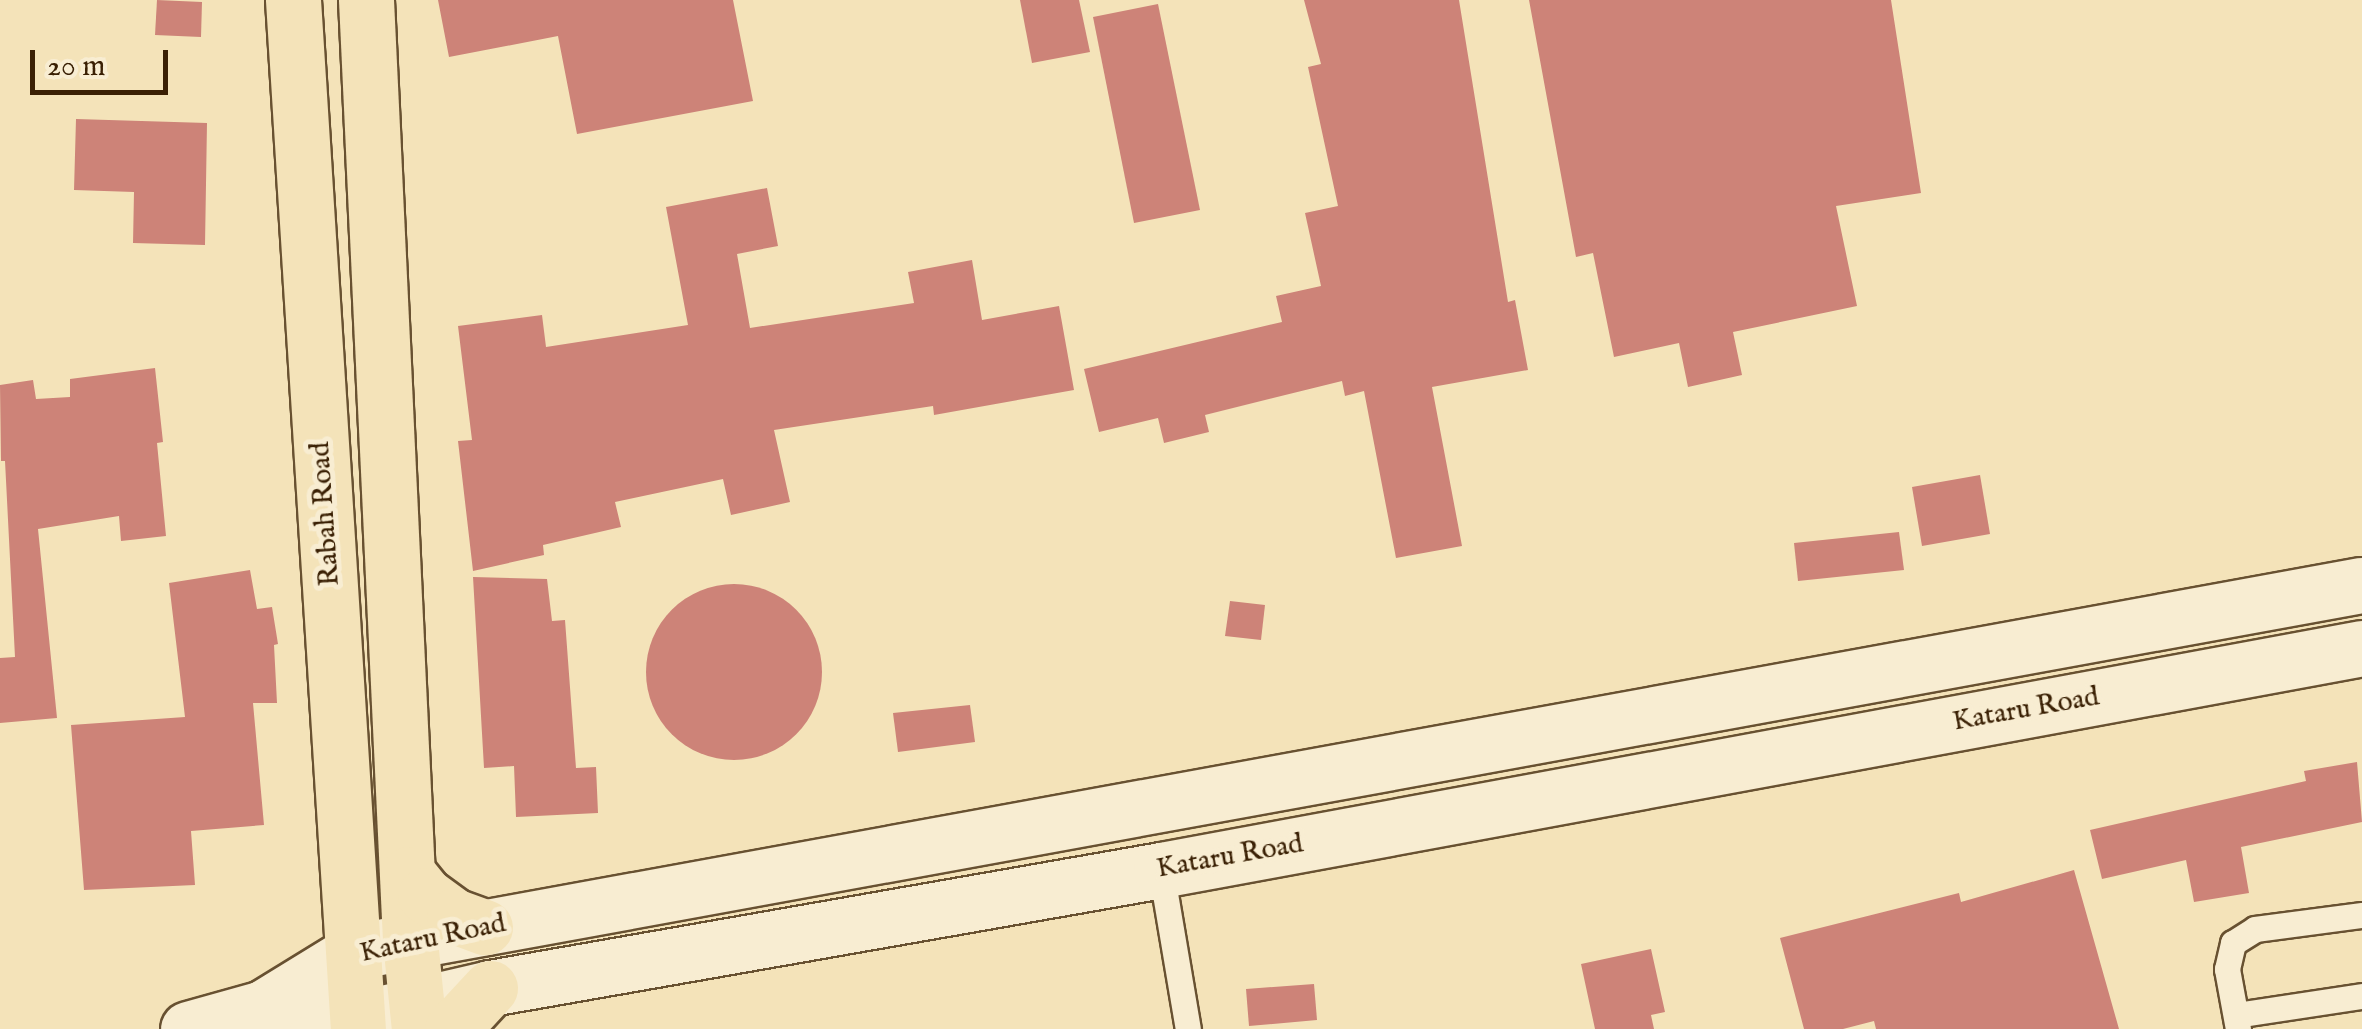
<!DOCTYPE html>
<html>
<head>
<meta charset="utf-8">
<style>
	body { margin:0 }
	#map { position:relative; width:2362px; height:1029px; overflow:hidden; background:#f4e3b9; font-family:"IM FELL English",serif }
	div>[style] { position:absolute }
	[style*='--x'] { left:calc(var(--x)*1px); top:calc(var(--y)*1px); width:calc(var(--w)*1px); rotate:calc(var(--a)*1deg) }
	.building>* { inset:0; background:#cd8378 }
	.round { border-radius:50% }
	.roads { filter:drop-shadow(2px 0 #685131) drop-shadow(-2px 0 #685131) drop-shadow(0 2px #685131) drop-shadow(0 -2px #685131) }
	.lane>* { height:25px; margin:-12.5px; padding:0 12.5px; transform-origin:12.5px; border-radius:12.5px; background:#f8edd2 }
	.secondary>* { height:55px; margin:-27.5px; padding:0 27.5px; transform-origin:27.5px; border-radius:27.5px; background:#f8edd2 }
	.primary>* { height:55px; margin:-27.5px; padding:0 27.5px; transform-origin:27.5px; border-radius:27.5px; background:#f4e3b9 }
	span { translate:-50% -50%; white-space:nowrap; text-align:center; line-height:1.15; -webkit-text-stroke:10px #f8edd2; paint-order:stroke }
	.street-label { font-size:28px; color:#3a2004 }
	.scale { position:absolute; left:30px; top:50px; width:138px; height:45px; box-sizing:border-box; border:5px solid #3a2004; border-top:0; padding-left:12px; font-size:30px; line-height:35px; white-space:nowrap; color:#3a2004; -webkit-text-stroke:8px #f8edd2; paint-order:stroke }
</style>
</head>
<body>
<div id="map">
	<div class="building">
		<div style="clip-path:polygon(157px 0,202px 2px,201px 37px,155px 35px)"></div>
		<div style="clip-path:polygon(438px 0,733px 0,753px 101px,577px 134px,558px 36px,449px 57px)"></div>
		<div style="clip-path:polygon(1020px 0,1079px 0,1090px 52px,1032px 63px)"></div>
		<div style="clip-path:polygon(1304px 0,1459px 0,1508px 302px,1515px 300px,1528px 370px,1432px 387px,1462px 546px,1396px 558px,1364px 391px,1345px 396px,1342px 381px,1205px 415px,1209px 432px,1164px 443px,1158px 418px,1099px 432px,1084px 369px,1282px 322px,1276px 296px,1321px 286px,1305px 213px,1338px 206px,1308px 67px,1321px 64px)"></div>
		<div style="clip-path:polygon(1529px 0,1891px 0,1921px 193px,1836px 206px,1857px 306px,1733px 332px,1742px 375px,1688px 387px,1679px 343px,1614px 357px,1593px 253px,1576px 257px)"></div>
		<div style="clip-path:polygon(1158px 4px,1200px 210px,1134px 223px,1093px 17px)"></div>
		<div style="clip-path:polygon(76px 119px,207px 123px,205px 245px,133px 243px,134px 192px,74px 190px)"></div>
		<div style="clip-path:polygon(767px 188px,778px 246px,737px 254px,750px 328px,914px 303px,908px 272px,972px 260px,982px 320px,1059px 306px,1074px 390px,934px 415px,933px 406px,774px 430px,790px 502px,731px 515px,723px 479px,615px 502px,621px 527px,543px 545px,544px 555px,473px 571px,458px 441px,472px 440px,458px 326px,542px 315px,546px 347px,688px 325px,666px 207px)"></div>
		<div style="clip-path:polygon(155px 368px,163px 442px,157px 443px,166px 536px,121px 541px,119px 516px,38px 529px,57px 718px,0 723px,0 658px,15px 657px,5px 461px,1px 461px,0 385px,33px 380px,36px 399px,70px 397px,70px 379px)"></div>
		<div style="clip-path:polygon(1980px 475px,1990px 534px,1922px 546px,1912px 487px)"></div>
		<div style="clip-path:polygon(1899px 532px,1904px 570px,1798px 581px,1794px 543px)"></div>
		<div style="clip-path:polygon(250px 570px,257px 609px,272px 607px,278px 644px,274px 645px,277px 703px,253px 703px,264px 825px,191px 831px,195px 885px,84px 890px,71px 725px,185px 717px,169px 583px)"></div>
		<div style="clip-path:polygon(473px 577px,547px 579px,552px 621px,565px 620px,576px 768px,596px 767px,598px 813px,516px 817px,514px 766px,484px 768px)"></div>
		<div class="round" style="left:646px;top:584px;width:176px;height:176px"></div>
		<div style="clip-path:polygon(1230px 601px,1265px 605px,1261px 640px,1225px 636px)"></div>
		<div style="clip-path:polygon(970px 705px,975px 742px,898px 752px,893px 713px)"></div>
		<div style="clip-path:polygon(2357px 762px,2362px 822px,2241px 847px,2249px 893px,2194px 902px,2186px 860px,2102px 879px,2090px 830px,2306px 781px,2304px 771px)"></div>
		<div style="clip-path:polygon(2074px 870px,2119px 1029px,1876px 1029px,1874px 1021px,1843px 1029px,1804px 1029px,1780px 938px,1959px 893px,1961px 902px)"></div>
		<div style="clip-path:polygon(1651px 949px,1665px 1012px,1651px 1015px,1654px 1029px,1595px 1029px,1581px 964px)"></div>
		<div style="clip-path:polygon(1314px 984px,1317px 1020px,1249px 1026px,1246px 989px)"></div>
	</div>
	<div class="roads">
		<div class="lane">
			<div style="--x:1161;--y:870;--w:161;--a:80.4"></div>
			<div style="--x:2236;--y:1015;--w:127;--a:-8.6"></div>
			<div style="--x:2238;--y:1029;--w:61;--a:-100.4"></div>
			<div style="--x:2227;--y:969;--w:27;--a:-77"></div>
			<div style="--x:2233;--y:943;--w:26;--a:-32"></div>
			<div style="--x:2255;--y:929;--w:108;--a:-7.5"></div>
		</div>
		<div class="secondary">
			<div style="--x:263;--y:1008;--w:54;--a:10.7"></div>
			<div style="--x:316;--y:1018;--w:41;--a:1.4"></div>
			<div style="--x:357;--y:1019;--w:137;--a:-13.1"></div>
			<div style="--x:490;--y:988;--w:681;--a:-9.97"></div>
			<div style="--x:1161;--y:870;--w:1221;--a:-10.47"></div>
			<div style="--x:188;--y:1029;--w:78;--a:-15.6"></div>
			<div style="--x:263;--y:1008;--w:107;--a:-31.6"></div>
			<div style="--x:354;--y:952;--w:57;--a:-11.1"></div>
			<div style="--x:410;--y:941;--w:1984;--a:-10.34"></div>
		</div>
		<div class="primary">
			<div style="--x:293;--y:0;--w:1031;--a:86.39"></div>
			<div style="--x:366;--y:0;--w:942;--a:87.32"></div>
			<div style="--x:410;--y:941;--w:88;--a:84.2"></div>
			<div style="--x:408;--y:874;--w:27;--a:51"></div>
			<div style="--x:425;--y:895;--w:36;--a:36"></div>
			<div style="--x:454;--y:916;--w:33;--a:20"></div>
			<div style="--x:452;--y:1029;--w:56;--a:-47.2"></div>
		</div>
	</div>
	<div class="street-label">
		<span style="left:326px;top:514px;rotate:-94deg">Rabah Road</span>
		<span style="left:2026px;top:710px;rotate:-10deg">Kataru Road</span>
		<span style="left:1230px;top:857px;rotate:-10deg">Kataru Road</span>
		<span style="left:433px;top:939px;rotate:-12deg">Kataru Road</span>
	</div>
	<div class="scale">20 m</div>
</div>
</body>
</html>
